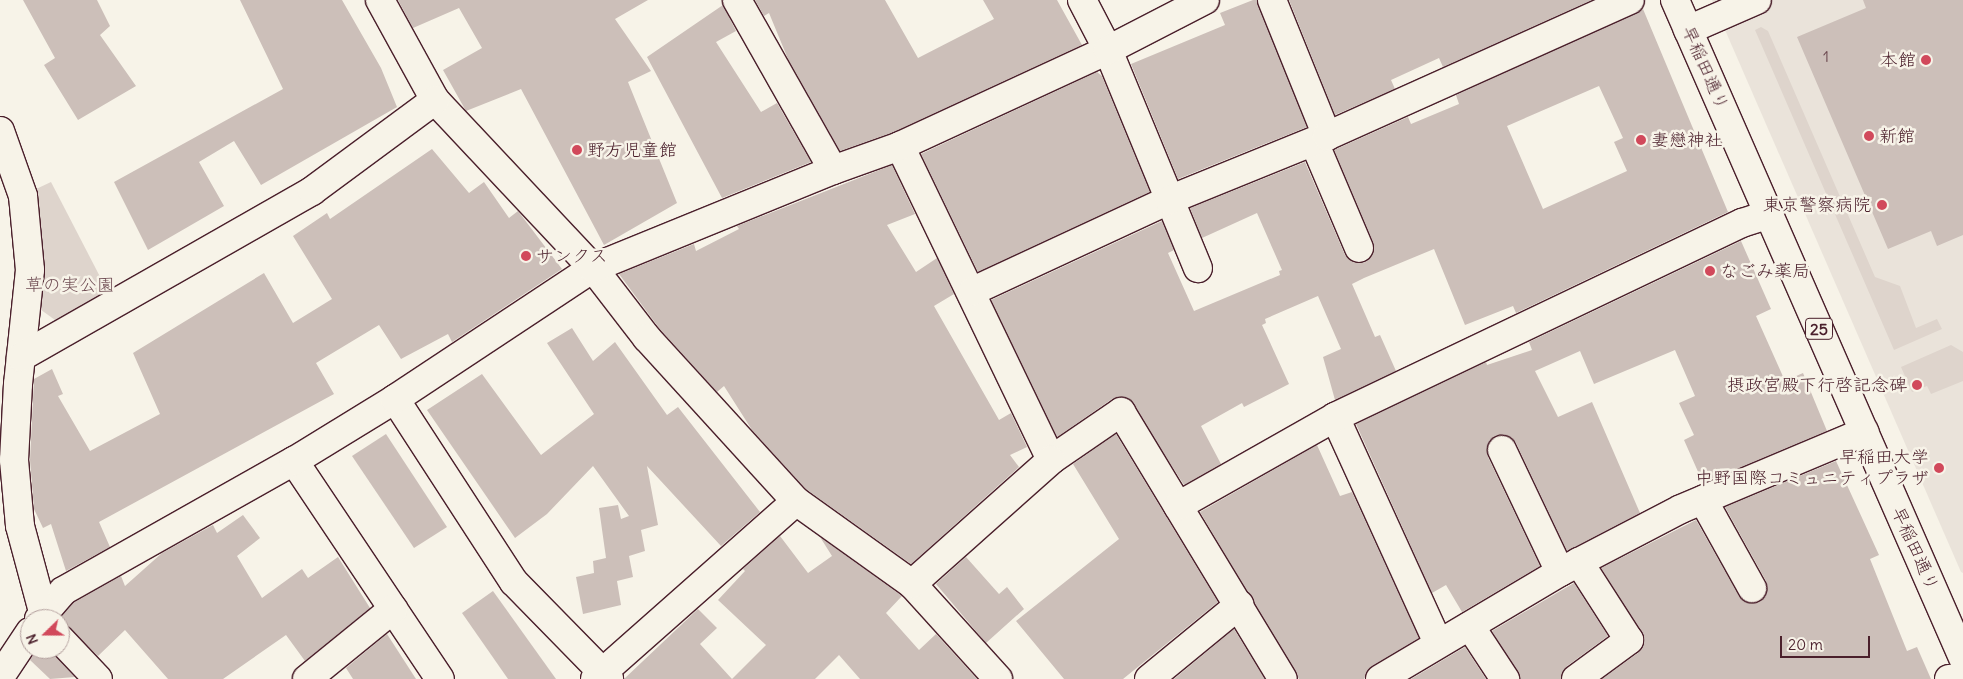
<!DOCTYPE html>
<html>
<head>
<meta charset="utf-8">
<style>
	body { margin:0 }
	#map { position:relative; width:1963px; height:679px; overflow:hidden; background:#f7f3e8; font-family:Delius,"Klee One",sans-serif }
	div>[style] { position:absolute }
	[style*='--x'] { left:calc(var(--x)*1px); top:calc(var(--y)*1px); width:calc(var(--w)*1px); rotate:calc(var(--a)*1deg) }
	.built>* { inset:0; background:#eae3da }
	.green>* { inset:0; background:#ded4cc }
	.building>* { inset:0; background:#ccbfb9 }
	.roads { filter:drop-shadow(1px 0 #4a1f2b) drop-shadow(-1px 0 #4a1f2b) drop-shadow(0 1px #4a1f2b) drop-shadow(0 -1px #4a1f2b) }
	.minor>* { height:28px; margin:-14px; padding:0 14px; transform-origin:14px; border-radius:14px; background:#f7f3e8 }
	.major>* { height:28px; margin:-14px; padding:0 14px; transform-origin:14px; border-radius:14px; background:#f7f3e8 }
	.dots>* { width:14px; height:14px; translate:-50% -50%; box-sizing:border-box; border:2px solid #f7f3e8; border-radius:50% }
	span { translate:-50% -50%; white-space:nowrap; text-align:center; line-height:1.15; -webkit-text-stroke:5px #f7f3e8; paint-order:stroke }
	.number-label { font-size:15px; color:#6a474e }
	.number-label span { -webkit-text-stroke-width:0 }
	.shield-label span { padding:1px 4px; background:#f7f3e8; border:1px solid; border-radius:4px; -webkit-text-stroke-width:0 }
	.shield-label { font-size:16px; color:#4a1f2b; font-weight:700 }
	.poi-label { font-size:18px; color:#4a1f2b }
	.right { translate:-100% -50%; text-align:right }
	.left { translate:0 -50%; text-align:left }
	.street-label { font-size:18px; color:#4a1f2b }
	.park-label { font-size:18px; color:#6f4c53 }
	.north { position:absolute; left:20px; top:609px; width:50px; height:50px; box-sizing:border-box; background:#f7f3e8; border:1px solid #b29e9c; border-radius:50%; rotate:248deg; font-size:14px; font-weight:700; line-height:20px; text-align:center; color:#4a1f2b }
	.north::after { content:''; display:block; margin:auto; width:18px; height:22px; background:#d1495b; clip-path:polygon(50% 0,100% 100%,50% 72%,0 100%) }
	.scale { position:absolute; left:1780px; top:636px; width:90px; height:22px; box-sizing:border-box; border:2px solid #4a1f2b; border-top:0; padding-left:6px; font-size:15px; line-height:18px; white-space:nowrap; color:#4a1f2b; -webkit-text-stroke:4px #f7f3e8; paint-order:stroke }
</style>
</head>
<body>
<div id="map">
	<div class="built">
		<div style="clip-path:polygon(1712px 0,1963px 0,1963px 573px,1961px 572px)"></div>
	</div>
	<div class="green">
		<div style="clip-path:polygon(1761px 27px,1768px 31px,1875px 277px,1900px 286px,1916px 328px,1937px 319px,1942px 329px,1894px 350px,1755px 30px)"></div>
		<div style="clip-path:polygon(51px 182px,110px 296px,62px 325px,37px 307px,34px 190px)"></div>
		<div style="clip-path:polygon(1951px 345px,1963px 352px,1963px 381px,1931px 394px,1927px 386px,1912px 392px,1901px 367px)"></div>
	</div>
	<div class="building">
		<div style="clip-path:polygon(23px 0,97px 0,110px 26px,100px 35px,136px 86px,78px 120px,44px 65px,55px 58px)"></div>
		<div style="clip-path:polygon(240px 0,342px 0,381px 68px,397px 107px,261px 185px,234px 141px,199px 162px,224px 206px,148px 250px,114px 182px,283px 89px)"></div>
		<div style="clip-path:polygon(398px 0,648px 0,615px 19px,651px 71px,628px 82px,677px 203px,604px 245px,521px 89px,466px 111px,443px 70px,482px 48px,459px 8px,413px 28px)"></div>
		<div style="clip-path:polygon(755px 0,885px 0,918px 58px,994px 19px,983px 0,1057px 0,1082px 45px,894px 132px,840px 151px,788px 59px,769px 13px,764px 16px)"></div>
		<div style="clip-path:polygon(1253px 0,1257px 0,1307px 127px,1178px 179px,1131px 64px,1225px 25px,1220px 13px)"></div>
		<div style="clip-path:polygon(1289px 0,1592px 0,1443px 67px,1439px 58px,1391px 80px,1395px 89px,1335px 115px)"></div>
		<div style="clip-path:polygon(1863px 0,1963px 0,1963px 235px,1937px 246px,1931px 231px,1888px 249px,1797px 37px,1866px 8px)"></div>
		<div style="clip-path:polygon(723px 5px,736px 31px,716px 42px,761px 112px,777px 103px,811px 162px,722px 198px,647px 57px)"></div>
		<div style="clip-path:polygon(evenodd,1643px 9px,1728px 212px,1516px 313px,1513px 306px,1465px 325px,1434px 249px,1364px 278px,1352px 284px,1375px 337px,1380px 335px,1396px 371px,1335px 400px,1323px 357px,1341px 349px,1318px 296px,1265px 319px,1266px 323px,1262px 325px,1289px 384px,1244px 407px,1242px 403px,1201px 426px,1221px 464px,1184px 485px,1128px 398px,1112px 399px,1057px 437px,991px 300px,1162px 221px,1174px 250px,1168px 253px,1194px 311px,1280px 275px,1279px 271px,1282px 270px,1257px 213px,1202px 238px,1190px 208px,1305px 162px,1345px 255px,1357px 263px,1366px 262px,1374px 250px,1373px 242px,1334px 150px,1408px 117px,1411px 124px,1459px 104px,1456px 95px,1643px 9px,1599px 86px,1623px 138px,1614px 142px,1627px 171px,1543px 209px,1507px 126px,1599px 86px)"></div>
		<div style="clip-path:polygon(1097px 72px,1102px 76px,1150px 192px,978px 272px,921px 154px)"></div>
		<div style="clip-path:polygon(432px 149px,469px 193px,484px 182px,509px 218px,518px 211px,562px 269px,452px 342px,448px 334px,401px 359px,379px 325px,316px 363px,334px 394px,99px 522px,110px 547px,66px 571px,51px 524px,43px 528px,34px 509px,30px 460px,34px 379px,52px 369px,63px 394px,58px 396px,90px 451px,160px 414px,133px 353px,264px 273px,293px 323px,332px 299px,293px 236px,327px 213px,330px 219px)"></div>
		<div style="clip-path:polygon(892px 165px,915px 214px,887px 225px,916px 272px,937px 258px,954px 294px,934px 306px,999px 420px,1011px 413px,1027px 447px,1010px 455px,1019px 467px,911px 564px,806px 489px,752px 430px,724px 386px,717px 392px,659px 328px,619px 274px,694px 244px,696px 251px,739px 229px,737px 226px)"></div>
		<div style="clip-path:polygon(1741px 241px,1771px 309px,1756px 316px,1785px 381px,1803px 373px,1827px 431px,1703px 483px,1684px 440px,1694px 435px,1679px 403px,1695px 396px,1675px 350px,1594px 384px,1580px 351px,1535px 371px,1558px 417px,1592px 402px,1640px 513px,1567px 551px,1516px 443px,1510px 437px,1496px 436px,1489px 442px,1488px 457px,1540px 566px,1462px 612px,1446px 585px,1432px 593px,1356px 424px,1486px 362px,1487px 365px,1532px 350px,1529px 342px)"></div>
		<div style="clip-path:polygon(572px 328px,593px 361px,615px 342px,667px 415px,678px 407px,760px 512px,721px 546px,647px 466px,658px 525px,641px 530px,645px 551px,629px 556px,633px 577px,617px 581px,621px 605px,583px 614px,576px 577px,594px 573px,593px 561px,606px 558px,599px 508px,618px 505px,621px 519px,629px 516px,593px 466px,547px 514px,515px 538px,427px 410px,482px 374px,541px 455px,594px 414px,547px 343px)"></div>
		<div style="clip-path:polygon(386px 434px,447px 527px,414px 548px,352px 456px)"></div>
		<div style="clip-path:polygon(1116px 434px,1218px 602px,1123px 679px,1064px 679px,1016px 621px,1119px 539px,1073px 464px)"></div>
		<div style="clip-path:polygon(1317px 445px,1340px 496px,1352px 492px,1419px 638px,1372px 666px,1364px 679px,1299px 679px,1200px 512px)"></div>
		<div style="clip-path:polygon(1836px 461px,1879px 555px,1870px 559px,1907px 651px,1917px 647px,1931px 679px,1602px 679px,1638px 653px,1645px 639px,1601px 568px,1696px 520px,1739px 596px,1751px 604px,1759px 602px,1766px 596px,1766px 581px,1725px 507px)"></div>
		<div style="clip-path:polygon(243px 515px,260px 538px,237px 556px,262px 598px,302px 569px,308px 578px,338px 557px,370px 608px,305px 661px,286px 635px,223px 679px,168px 679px,125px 630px,98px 656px,64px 624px,61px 617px,73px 603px,121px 576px,125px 586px,162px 553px,213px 525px,217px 533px)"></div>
		<div style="clip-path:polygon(780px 536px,808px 573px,832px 556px,820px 537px,902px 596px,886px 613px,919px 650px,936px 634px,977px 679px,860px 679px,839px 655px,815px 679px,624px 679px,698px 609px,717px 628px,700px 644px,732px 679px,766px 645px,718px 600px,745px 571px,743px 569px)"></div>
		<div style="clip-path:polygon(966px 557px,999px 594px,1007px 587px,1024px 609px,986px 643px,936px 584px)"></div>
		<div style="clip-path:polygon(1574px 583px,1608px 636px,1567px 666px,1561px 679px,1520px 679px,1492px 631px)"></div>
		<div style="clip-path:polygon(493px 591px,556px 679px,508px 679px,462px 613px)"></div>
		<div style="clip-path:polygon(1234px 629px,1265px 679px,1174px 679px)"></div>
		<div style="clip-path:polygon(387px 634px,416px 679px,353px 679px,346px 668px)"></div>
		<div style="clip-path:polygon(1465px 647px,1486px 679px,1411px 679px)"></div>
		<div style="clip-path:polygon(37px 649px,48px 649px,75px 677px,50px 679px,30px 660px)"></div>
	</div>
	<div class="roads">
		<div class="minor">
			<div style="--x:380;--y:0;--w:114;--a:61.2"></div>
			<div style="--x:435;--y:100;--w:231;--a:46.8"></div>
			<div style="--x:593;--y:268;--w:88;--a:52.4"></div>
			<div style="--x:647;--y:338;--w:221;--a:47.6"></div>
			<div style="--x:796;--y:501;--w:143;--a:35.6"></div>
			<div style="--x:912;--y:584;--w:128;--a:47.8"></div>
			<div style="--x:737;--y:0;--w:195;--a:60.5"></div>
			<div style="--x:1082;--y:0;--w:56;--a:62.5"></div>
			<div style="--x:1108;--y:50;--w:236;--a:67.6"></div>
			<div style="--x:1272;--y:0;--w:147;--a:68"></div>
			<div style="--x:1688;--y:30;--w:75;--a:-23.5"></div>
			<div style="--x:0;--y:131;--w:69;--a:70.5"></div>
			<div style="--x:23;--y:196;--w:74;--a:84.6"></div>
			<div style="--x:30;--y:270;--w:115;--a:96"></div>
			<div style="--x:18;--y:384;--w:76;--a:93"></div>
			<div style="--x:14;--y:460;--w:66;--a:84.8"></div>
			<div style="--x:20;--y:526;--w:96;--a:75"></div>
			<div style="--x:1314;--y:142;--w:115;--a:67"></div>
			<div style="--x:900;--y:146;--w:348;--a:64.3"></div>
			<div style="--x:1051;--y:460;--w:85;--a:-34.4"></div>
			<div style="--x:1121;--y:412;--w:312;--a:58.8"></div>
			<div style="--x:973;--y:291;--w:216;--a:-24.9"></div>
			<div style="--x:1169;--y:200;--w:170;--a:-22.1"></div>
			<div style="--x:1327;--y:136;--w:332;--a:-24.2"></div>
			<div style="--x:21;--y:357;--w:335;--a:-29.7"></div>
			<div style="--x:312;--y:191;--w:153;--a:-36.5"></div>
			<div style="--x:395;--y:399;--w:218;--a:57"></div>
			<div style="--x:514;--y:582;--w:136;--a:45.6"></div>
			<div style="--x:1335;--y:417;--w:248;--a:65.5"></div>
			<div style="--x:1502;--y:450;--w:135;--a:64.6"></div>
			<div style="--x:294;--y:461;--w:262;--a:56.2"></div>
			<div style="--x:1703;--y:500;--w:101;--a:60.9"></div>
			<div style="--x:1178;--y:506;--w:180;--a:-29.5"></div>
			<div style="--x:1335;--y:417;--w:451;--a:-25.5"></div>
			<div style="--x:1742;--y:223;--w:28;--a:-18"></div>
			<div style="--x:912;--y:584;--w:186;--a:-41.7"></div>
			<div style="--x:39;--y:619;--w:37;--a:-49"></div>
			<div style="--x:63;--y:591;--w:265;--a:-29.4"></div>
			<div style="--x:294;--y:461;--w:119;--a:-31.5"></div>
			<div style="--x:395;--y:399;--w:237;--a:-33.5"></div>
			<div style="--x:593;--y:268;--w:259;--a:-22.2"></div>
			<div style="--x:833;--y:170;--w:71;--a:-19.7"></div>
			<div style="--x:900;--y:146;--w:229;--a:-24.8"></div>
			<div style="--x:1108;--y:50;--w:109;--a:-27.3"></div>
			<div style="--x:1470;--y:626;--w:64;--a:56.6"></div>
			<div style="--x:60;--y:639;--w:55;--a:46.5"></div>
			<div style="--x:0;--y:677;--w:54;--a:-56.3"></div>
			<div style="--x:307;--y:679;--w:111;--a:-39.1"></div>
			<div style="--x:595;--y:679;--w:268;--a:-41.5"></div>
			<div style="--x:1149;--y:679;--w:117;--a:-39.4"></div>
			<div style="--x:1380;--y:679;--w:209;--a:-30.7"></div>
			<div style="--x:1560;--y:572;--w:136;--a:-27.5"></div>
			<div style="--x:1681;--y:509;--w:199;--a:-22.8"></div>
			<div style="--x:1576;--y:679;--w:66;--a:-36.3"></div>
			<div style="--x:1629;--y:640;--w:93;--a:-122.7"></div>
			<div style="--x:1949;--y:679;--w:14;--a:-4"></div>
		</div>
		<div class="major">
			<div style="--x:1675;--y:0;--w:718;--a:66.36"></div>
		</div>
	</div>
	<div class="dots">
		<div style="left:1926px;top:60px;background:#d1495b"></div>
		<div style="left:1869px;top:136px;background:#d1495b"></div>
		<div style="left:1641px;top:140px;background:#d1495b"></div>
		<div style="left:577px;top:150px;background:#d1495b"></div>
		<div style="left:1882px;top:205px;background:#d1495b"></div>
		<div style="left:526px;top:256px;background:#d1495b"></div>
		<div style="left:1710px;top:271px;background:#d1495b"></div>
		<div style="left:1917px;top:385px;background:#d1495b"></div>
		<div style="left:1939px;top:468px;background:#d1495b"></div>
	</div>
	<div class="number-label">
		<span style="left:1826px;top:57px">1</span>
	</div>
	<div class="shield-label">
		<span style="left:1819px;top:329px">25</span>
	</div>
	<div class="poi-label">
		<span class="right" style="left:1916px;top:60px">本館</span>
		<span class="left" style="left:1879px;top:136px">新館</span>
		<span class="left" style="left:1651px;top:140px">妻戀神社</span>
		<span class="left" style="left:587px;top:150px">野方児童館</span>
		<span class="right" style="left:1871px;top:205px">東京警察病院</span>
		<span class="left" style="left:536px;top:256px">サンクス</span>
		<span class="left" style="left:1720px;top:271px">なごみ薬局</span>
		<span class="right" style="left:1907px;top:385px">摂政宮殿下行啓記念碑</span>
		<span class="right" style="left:1929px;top:468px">早稲田大学<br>中野国際コミュニティプラザ</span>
	</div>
	<div class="street-label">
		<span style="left:1705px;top:68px;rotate:66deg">早稲田通り</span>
		<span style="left:1915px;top:549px;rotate:66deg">早稲田通り</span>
	</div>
	<div class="park-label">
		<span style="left:70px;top:285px">草の実公園</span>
	</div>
	<div class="north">N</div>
	<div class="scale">20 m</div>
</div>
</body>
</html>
